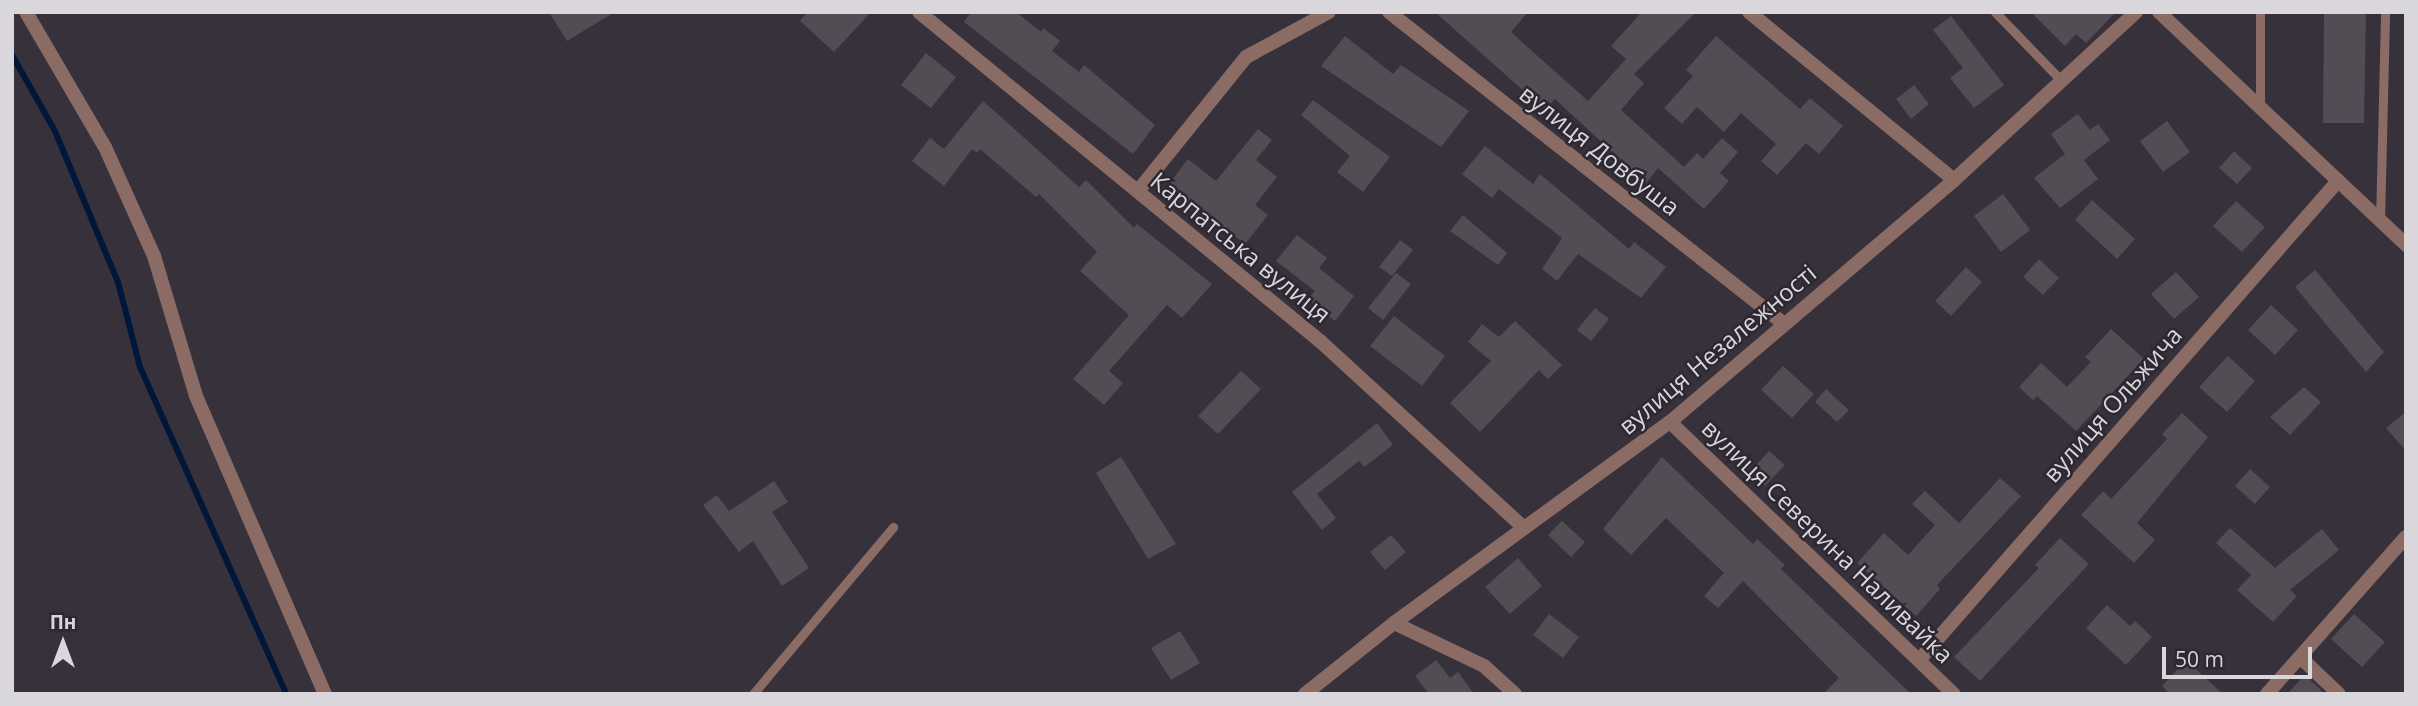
<!DOCTYPE html>
<html>
<head>
<meta charset="utf-8">
<style>
	body { margin:0 }
	#map { position:relative; width:2418px; height:706px; overflow:hidden; background:#37313b; font-family:"Open Sans",sans-serif }
	div>[style] { position:absolute }
	[style*='--x'] { left:calc(var(--x)*1px); top:calc(var(--y)*1px); width:calc(var(--w)*1px); rotate:calc(var(--a)*1deg) }
	.stream>* { height:6px; margin:-3px; padding:0 3px; transform-origin:3px; border-radius:3px; background:#001739 }
	.building>* { inset:0; background:#524c55 }
	.service>* { height:9px; margin:-4.5px; padding:0 4.5px; transform-origin:4.5px; border-radius:4.5px; background:#8b6c65 }
	.minor>* { height:14px; margin:-7px; padding:0 7px; transform-origin:7px; border-radius:7px; background:#8b6c65 }
	span { translate:-50% -50%; white-space:nowrap; text-align:center; line-height:1.15; -webkit-text-stroke:5px #2d2831; paint-order:stroke }
	.street-label { font-size:24px; color:#d9d6dc }
	.frame { position:absolute; inset:0; border:14px solid #d9d6dc; pointer-events:none }
	.north { position:absolute; left:28px; top:608px; width:70px; height:70px; -webkit-text-stroke:5px #2d2831; paint-order:stroke; rotate:0deg; font-size:19px; font-weight:700; line-height:28px; text-align:center; color:#d9d6dc }
	.north::after { content:''; display:block; margin:auto; width:24px; height:32px; background:#d9d6dc; clip-path:polygon(50% 0,100% 100%,50% 72%,0 100%) }
	.scale { position:absolute; left:2162px; top:647px; width:150px; height:32px; box-sizing:border-box; border:4px solid #d9d6dc; border-top:0; padding-left:9px; font-size:21px; line-height:24px; white-space:nowrap; color:#d9d6dc; -webkit-text-stroke:5px #2d2831; paint-order:stroke }
</style>
</head>
<body>
<div id="map">
	<div class="stream">
		<div style="--x:12;--y:55;--w:87;--a:60.5"></div>
		<div style="--x:55;--y:131;--w:164;--a:67.4"></div>
		<div style="--x:118;--y:282;--w:88;--a:75.5"></div>
		<div style="--x:140;--y:367;--w:358;--a:65.9"></div>
	</div>
	<div class="building">
		<div style="clip-path:polygon(549px 12px,615px 12px,567px 41px)"></div>
		<div style="clip-path:polygon(807px 12px,871px 12px,834px 52px,800px 21px)"></div>
		<div style="clip-path:polygon(971px 12px,1016px 12px,1041px 32px,1043px 28px,1060px 41px,1052px 51px,1079px 72px,1084px 65px,1155px 125px,1133px 154px,964px 22px)"></div>
		<div style="clip-path:polygon(1435px 12px,1528px 12px,1511px 32px,1588px 101px,1626px 59px,1611px 46px,1642px 12px,1696px 12px,1634px 74px,1644px 83px,1621px 110px,1684px 167px,1697px 153px,1703px 159px,1722px 138px,1738px 152px,1720px 173px,1729px 181px,1704px 209px,1658px 168px,1646px 183px,1555px 99px,1545px 110px)"></div>
		<div style="clip-path:polygon(2031px 12px,2116px 12px,2086px 43px,2076px 34px,2065px 46px)"></div>
		<div style="clip-path:polygon(2324px 12px,2366px 12px,2364px 123px,2323px 123px)"></div>
		<div style="clip-path:polygon(1951px 16px,2004px 85px,1974px 108px,1950px 78px,1963px 68px,1933px 30px)"></div>
		<div style="clip-path:polygon(1345px 36px,1393px 74px,1401px 65px,1469px 111px,1441px 147px,1321px 66px)"></div>
		<div style="clip-path:polygon(1716px 36px,1800px 109px,1810px 98px,1843px 126px,1819px 154px,1806px 143px,1777px 175px,1761px 161px,1776px 144px,1741px 113px,1724px 132px,1697px 107px,1682px 124px,1664px 108px,1693px 76px,1686px 70px)"></div>
		<div style="clip-path:polygon(926px 53px,956px 77px,931px 108px,901px 85px)"></div>
		<div style="clip-path:polygon(1914px 85px,1929px 104px,1911px 119px,1896px 99px)"></div>
		<div style="clip-path:polygon(1313px 100px,1390px 157px,1363px 192px,1337px 172px,1350px 156px,1301px 115px)"></div>
		<div style="clip-path:polygon(983px 101px,1079px 187px,1086px 180px,1134px 228px,1137px 224px,1212px 284px,1182px 318px,1167px 305px,1109px 371px,1123px 383px,1104px 405px,1073px 379px,1129px 315px,1080px 271px,1097px 252px,1039px 194px,1036px 197px,980px 149px,977px 153px,972px 149px,944px 186px,912px 161px,930px 138px,944px 149px)"></div>
		<div style="clip-path:polygon(2078px 114px,2090px 130px,2098px 124px,2110px 140px,2084px 160px,2098px 179px,2060px 208px,2034px 178px,2065px 154px,2051px 134px)"></div>
		<div style="clip-path:polygon(2167px 121px,2190px 152px,2163px 172px,2140px 141px)"></div>
		<div style="clip-path:polygon(1258px 129px,1272px 140px,1256px 160px,1277px 177px,1255px 205px,1268px 215px,1245px 244px,1169px 184px,1188px 159px,1216px 181px)"></div>
		<div style="clip-path:polygon(1485px 146px,1533px 184px,1540px 174px,1629px 249px,1634px 242px,1666px 267px,1641px 298px,1578px 254px,1557px 281px,1542px 269px,1562px 238px,1499px 189px,1492px 198px,1462px 174px)"></div>
		<div style="clip-path:polygon(2234px 151px,2252px 168px,2237px 184px,2219px 168px)"></div>
		<div style="clip-path:polygon(2003px 194px,2030px 230px,2001px 252px,1974px 216px)"></div>
		<div style="clip-path:polygon(2092px 200px,2135px 239px,2117px 259px,2075px 220px)"></div>
		<div style="clip-path:polygon(2236px 201px,2265px 227px,2242px 252px,2213px 226px)"></div>
		<div style="clip-path:polygon(1463px 215px,1507px 253px,1498px 265px,1450px 231px)"></div>
		<div style="clip-path:polygon(1297px 235px,1327px 258px,1319px 268px,1354px 296px,1335px 321px,1308px 299px,1315px 291px,1276px 261px)"></div>
		<div style="clip-path:polygon(1400px 240px,1413px 250px,1392px 276px,1379px 267px)"></div>
		<div style="clip-path:polygon(2039px 259px,2059px 278px,2043px 295px,2023px 277px)"></div>
		<div style="clip-path:polygon(1966px 267px,1982px 282px,1951px 316px,1935px 301px)"></div>
		<div style="clip-path:polygon(2315px 270px,2384px 352px,2366px 372px,2295px 287px)"></div>
		<div style="clip-path:polygon(2176px 272px,2199px 297px,2174px 319px,2151px 294px)"></div>
		<div style="clip-path:polygon(1396px 273px,1411px 284px,1383px 320px,1368px 308px)"></div>
		<div style="clip-path:polygon(2271px 305px,2298px 330px,2275px 355px,2248px 330px)"></div>
		<div style="clip-path:polygon(1595px 308px,1609px 319px,1591px 341px,1577px 330px)"></div>
		<div style="clip-path:polygon(1394px 316px,1445px 356px,1422px 386px,1370px 346px)"></div>
		<div style="clip-path:polygon(1515px 321px,1562px 365px,1548px 379px,1539px 370px,1480px 432px,1450px 403px,1491px 361px,1468px 342px,1482px 324px,1499px 337px)"></div>
		<div style="clip-path:polygon(2111px 329px,2144px 359px,2076px 431px,2037px 396px,2033px 400px,2019px 387px,2041px 363px,2067px 387px,2091px 362px,2085px 357px)"></div>
		<div style="clip-path:polygon(2228px 356px,2255px 381px,2227px 412px,2199px 387px)"></div>
		<div style="clip-path:polygon(1783px 366px,1814px 394px,1792px 418px,1761px 390px)"></div>
		<div style="clip-path:polygon(1241px 371px,1261px 389px,1218px 434px,1198px 416px)"></div>
		<div style="clip-path:polygon(2304px 387px,2321px 402px,2290px 435px,2270px 417px)"></div>
		<div style="clip-path:polygon(1826px 389px,1849px 410px,1837px 422px,1815px 402px)"></div>
		<div style="clip-path:polygon(2406px 412px,2406px 451px,2386px 428px)"></div>
		<div style="clip-path:polygon(2182px 413px,2208px 437px,2137px 523px,2155px 540px,2134px 563px,2081px 515px,2103px 491px,2111px 499px,2167px 439px,2162px 434px)"></div>
		<div style="clip-path:polygon(1377px 423px,1393px 445px,1364px 467px,1359px 461px,1317px 494px,1336px 518px,1322px 530px,1292px 492px)"></div>
		<div style="clip-path:polygon(1769px 451px,1785px 465px,1765px 486px,1750px 472px)"></div>
		<div style="clip-path:polygon(1121px 457px,1176px 544px,1148px 559px,1096px 473px)"></div>
		<div style="clip-path:polygon(1662px 457px,1753px 544px,1757px 539px,1785px 565px,1781px 569px,1911px 694px,1823px 694px,1839px 678px,1743px 581px,1718px 608px,1704px 596px,1724px 573px,1666px 518px,1631px 555px,1603px 529px)"></div>
		<div style="clip-path:polygon(2250px 469px,2270px 487px,2255px 504px,2235px 486px)"></div>
		<div style="clip-path:polygon(2000px 478px,2021px 496px,1937px 585px,1940px 589px,1916px 616px,1857px 563px,1884px 533px,1908px 555px,1935px 525px,1912px 504px,1925px 491px,1959px 523px)"></div>
		<div style="clip-path:polygon(774px 481px,788px 502px,772px 512px,809px 568px,782px 586px,753px 541px,739px 552px,703px 505px,717px 495px,729px 511px)"></div>
		<div style="clip-path:polygon(1562px 521px,1585px 542px,1571px 557px,1548px 535px)"></div>
		<div style="clip-path:polygon(2230px 528px,2275px 568px,2322px 529px,2339px 550px,2290px 590px,2297px 596px,2273px 622px,2237px 590px,2251px 575px,2216px 543px)"></div>
		<div style="clip-path:polygon(1391px 535px,1406px 552px,1385px 570px,1370px 552px)"></div>
		<div style="clip-path:polygon(2060px 538px,2089px 564px,1980px 681px,1954px 657px,2039px 568px,2035px 565px)"></div>
		<div style="clip-path:polygon(1518px 558px,1542px 586px,1510px 614px,1485px 587px)"></div>
		<div style="clip-path:polygon(2107px 605px,2130px 626px,2135px 621px,2152px 637px,2126px 665px,2086px 628px)"></div>
		<div style="clip-path:polygon(1549px 614px,1579px 637px,1563px 658px,1533px 635px)"></div>
		<div style="clip-path:polygon(2354px 614px,2385px 642px,2362px 667px,2331px 639px)"></div>
		<div style="clip-path:polygon(1180px 631px,1200px 663px,1171px 680px,1151px 648px)"></div>
		<div style="clip-path:polygon(1436px 660px,1450px 678px,1458px 672px,1474px 694px,1429px 694px,1415px 676px)"></div>
		<div style="clip-path:polygon(2186px 660px,2223px 694px,2170px 694px,2162px 686px)"></div>
		<div style="clip-path:polygon(2305px 675px,2325px 694px,2287px 694px)"></div>
	</div>
	<div class="service">
		<div style="--x:1995;--y:12;--w:93;--a:45.9"></div>
		<div style="--x:2260;--y:107;--w:95;--a:-90"></div>
		<div style="--x:2380;--y:221;--w:209;--a:-88.6"></div>
		<div style="--x:753;--y:694;--w:218;--a:-50"></div>
	</div>
	<div class="minor">
		<div style="--x:26;--y:12;--w:156;--a:59.7"></div>
		<div style="--x:105;--y:147;--w:120;--a:65.8"></div>
		<div style="--x:154;--y:256;--w:146;--a:73.3"></div>
		<div style="--x:196;--y:396;--w:325;--a:66.6"></div>
		<div style="--x:919;--y:12;--w:519;--a:39.37"></div>
		<div style="--x:1320;--y:341;--w:277;--a:42.5"></div>
		<div style="--x:1389;--y:12;--w:502;--a:38.29"></div>
		<div style="--x:1749;--y:12;--w:265;--a:39.3"></div>
		<div style="--x:2159;--y:12;--w:340;--a:43.3"></div>
		<div style="--x:1138;--y:191;--w:172;--a:-51.1"></div>
		<div style="--x:1246;--y:57;--w:94;--a:-28.5"></div>
		<div style="--x:1670;--y:422;--w:393;--a:43.8"></div>
		<div style="--x:1394;--y:623;--w:100;--a:25.5"></div>
		<div style="--x:1484;--y:666;--w:42;--a:42.1"></div>
		<div style="--x:1921;--y:658;--w:634;--a:-48.84"></div>
		<div style="--x:2301;--y:658;--w:52;--a:43.5"></div>
		<div style="--x:1305;--y:694;--w:114;--a:-38.6"></div>
		<div style="--x:1394;--y:623;--w:341;--a:-36.1"></div>
		<div style="--x:1670;--y:422;--w:373;--a:-40.4"></div>
		<div style="--x:1954;--y:180;--w:248;--a:-42.7"></div>
		<div style="--x:2267;--y:694;--w:210;--a:-48.5"></div>
	</div>
	<div class="street-label">
		<span style="left:1600px;top:150px;rotate:38deg">вулиця Довбуша</span>
		<span style="left:1241px;top:247px;rotate:39deg">Карпатська вулиця</span>
		<span style="left:1717px;top:349px;rotate:-40deg">вулиця Незалежності</span>
		<span style="left:2112px;top:404px;rotate:-49deg">вулиця Ольжича</span>
		<span style="left:1828px;top:541px;rotate:44deg">вулиця Северина Наливайка</span>
	</div>
	<div class="frame"></div>
	<div class="north">Пн</div>
	<div class="scale">50 m</div>
</div>
</body>
</html>
